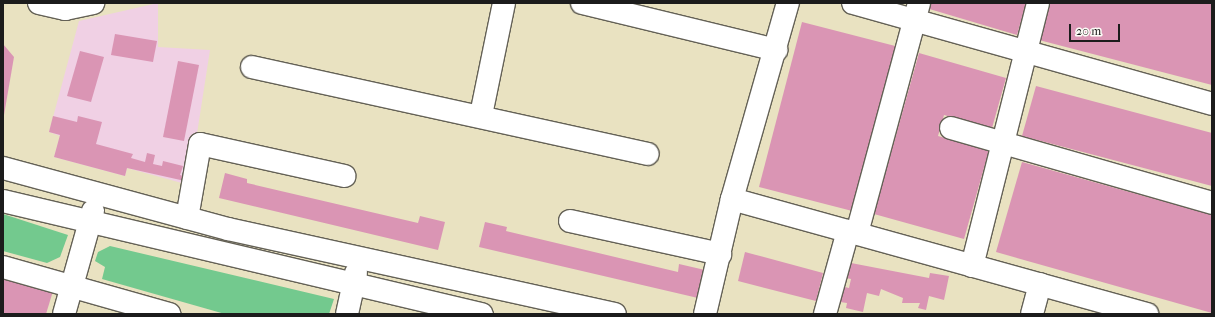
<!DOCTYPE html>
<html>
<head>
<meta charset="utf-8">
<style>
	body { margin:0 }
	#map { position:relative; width:1215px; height:317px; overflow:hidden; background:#e9e2c1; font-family:"IM FELL French Canon",serif }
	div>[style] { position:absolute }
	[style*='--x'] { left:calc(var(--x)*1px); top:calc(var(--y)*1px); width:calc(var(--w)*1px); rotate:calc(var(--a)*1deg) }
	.built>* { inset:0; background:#f0d0e4 }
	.green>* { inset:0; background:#73c98e }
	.building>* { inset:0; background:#da95b4 }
	.roads { filter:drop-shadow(1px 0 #646156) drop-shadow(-1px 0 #646156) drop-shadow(0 1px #646156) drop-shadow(0 -1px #646156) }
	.minor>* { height:22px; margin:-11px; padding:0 11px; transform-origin:11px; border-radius:11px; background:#fff }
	span { translate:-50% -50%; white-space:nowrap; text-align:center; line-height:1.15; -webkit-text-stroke:4px #fdfcf7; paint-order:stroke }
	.frame { position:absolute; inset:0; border:4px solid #1c1c1c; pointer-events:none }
	.scale { position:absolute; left:1069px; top:24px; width:51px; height:18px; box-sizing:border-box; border:2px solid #1c1c1c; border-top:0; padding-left:5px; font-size:12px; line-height:14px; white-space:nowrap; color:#1c1c1c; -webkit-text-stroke:3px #fdfcf7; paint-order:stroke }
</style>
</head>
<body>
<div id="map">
	<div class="built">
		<div style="clip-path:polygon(158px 3px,158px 47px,210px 50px,189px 185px,127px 168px,125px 176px,54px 157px,60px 136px,49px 132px,79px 21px)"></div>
	</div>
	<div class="green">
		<div style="clip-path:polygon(3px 214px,68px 235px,60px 257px,47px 263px,3px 251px)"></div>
		<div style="clip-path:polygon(110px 246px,334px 299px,329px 314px,225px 314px,102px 279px,105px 267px,95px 261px,98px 252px)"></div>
	</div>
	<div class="building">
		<div style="clip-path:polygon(928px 3px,1026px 3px,1017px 35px,926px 8px)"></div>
		<div style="clip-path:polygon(1050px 3px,1212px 3px,1212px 85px,1039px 40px)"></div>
		<div style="clip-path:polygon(802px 22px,903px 48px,860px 213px,759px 187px)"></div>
		<div style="clip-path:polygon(115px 34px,157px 41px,153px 62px,111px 55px)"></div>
		<div style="clip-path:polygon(3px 44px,14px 57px,4px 115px,3px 115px)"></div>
		<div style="clip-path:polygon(80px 51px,104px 57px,91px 102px,67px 96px)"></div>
		<div style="clip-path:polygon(919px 53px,1006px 78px,992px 128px,944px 115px,938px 136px,989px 150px,964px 239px,874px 214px)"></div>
		<div style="clip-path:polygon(178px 61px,199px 65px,184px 141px,163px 137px)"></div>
		<div style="clip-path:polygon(1036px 86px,1212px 133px,1212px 186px,1022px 136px)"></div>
		<div style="clip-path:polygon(53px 116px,77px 122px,78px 116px,102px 122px,96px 144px,133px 154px,131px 158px,145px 162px,147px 153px,155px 155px,153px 164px,162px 166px,163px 161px,183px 166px,180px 175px,186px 177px,185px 181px,127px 168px,125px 176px,54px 157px,60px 135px,49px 132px)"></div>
		<div style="clip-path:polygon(1022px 162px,1212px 215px,1212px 313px,996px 252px)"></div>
		<div style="clip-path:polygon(225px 173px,247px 179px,247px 183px,418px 223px,420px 216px,445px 222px,438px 250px,219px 198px)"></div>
		<div style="clip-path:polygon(485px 222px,507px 227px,506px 231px,678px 272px,679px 264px,705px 270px,698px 298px,479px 247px)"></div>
		<div style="clip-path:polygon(745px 252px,823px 273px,816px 301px,738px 281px)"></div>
		<div style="clip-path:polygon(851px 263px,929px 278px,930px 273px,949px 276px,944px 300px,929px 296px,926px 310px,918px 308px,920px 303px,902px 303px,903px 298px,881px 289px,879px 296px,867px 293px,863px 312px,846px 308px,847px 303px,840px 302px,837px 285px,849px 288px,851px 279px,842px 277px,844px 267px,850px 268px)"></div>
		<div style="clip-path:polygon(3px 276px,53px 291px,46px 314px,3px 314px)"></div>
	</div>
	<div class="roads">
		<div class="minor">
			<div style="--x:39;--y:3;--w:27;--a:13"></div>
			<div style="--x:65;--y:9;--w:29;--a:-12"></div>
			<div style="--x:582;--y:3;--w:200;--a:13.6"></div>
			<div style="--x:853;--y:3;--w:373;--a:15.7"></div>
			<div style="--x:252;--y:67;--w:405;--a:12.4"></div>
			<div style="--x:481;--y:115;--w:114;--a:-78.4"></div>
			<div style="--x:951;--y:128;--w:272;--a:16"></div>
			<div style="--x:3;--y:168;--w:233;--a:15.2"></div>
			<div style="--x:228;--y:229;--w:396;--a:12.4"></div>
			<div style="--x:732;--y:199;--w:431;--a:15.5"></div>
			<div style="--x:3;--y:201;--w:492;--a:13.3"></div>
			<div style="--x:187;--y:218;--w:75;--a:-80"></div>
			<div style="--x:200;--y:144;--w:148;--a:12.5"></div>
			<div style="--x:570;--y:221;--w:154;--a:12.4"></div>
			<div style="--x:857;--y:233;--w:238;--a:-74.9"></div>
			<div style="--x:972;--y:266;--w:271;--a:-75.9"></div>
			<div style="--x:3;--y:267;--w:173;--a:15.8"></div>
			<div style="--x:64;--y:314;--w:107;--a:-74.3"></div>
			<div style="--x:347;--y:314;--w:42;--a:-77.6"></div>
			<div style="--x:705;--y:314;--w:118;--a:-76.8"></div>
			<div style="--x:732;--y:199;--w:204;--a:-74.1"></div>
			<div style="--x:825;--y:314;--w:86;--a:-74.5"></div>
			<div style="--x:1032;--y:314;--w:31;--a:-75"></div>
		</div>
	</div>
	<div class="frame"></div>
	<div class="scale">20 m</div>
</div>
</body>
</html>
